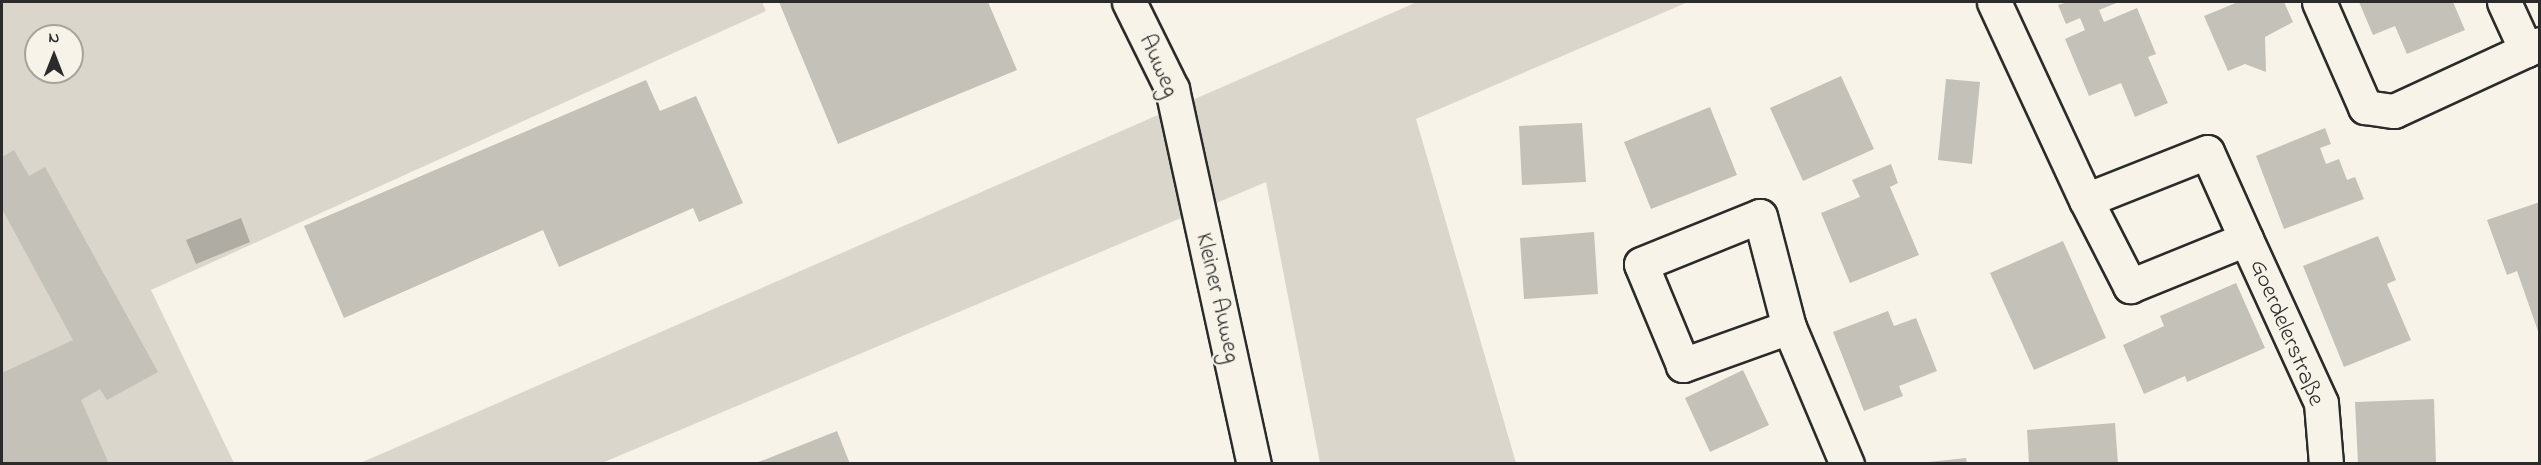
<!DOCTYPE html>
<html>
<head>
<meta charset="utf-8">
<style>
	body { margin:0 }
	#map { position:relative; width:2541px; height:465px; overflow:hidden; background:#f7f3e8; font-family:"Indie Flower",sans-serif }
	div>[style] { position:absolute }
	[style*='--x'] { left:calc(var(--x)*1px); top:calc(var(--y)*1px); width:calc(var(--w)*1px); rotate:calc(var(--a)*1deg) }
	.green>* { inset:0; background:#dad6cc }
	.water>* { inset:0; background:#afaca4 }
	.building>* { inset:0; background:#c4c1b9 }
	.roads { filter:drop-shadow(2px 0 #2b2b2b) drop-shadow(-2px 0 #2b2b2b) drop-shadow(0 2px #2b2b2b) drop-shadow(0 -2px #2b2b2b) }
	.minor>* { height:33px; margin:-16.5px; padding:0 16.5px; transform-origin:16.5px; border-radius:16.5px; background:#f7f3e8 }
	span { translate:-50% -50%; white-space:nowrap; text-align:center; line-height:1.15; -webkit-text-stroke:4.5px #f7f3e8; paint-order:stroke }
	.street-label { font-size:24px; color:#2b2b2b }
	.frame { position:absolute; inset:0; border:3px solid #2b2b2b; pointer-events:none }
	.north { position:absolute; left:24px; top:24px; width:60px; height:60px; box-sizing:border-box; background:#f7f3e8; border:2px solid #a5a39c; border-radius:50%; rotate:0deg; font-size:16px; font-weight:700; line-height:24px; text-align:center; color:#2b2b2b }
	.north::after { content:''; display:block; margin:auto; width:21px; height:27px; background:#2b2b2b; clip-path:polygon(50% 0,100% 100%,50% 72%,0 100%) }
</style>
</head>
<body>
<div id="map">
	<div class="green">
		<div style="clip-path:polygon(evenodd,2px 2px,762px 2px,766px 11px,151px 290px,234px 463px,2px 464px,2px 2px,36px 36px,72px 36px,72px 72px,36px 72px,36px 36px)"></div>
		<div style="clip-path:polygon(1417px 2px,1688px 2px,1416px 119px,1516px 463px,1320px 463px,1266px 182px,602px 463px,358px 464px)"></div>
	</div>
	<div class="water">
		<div style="clip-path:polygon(241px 218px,250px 242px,196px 264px,186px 240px)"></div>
	</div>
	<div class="building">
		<div style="clip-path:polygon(779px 2px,988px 2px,1017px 70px,838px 144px)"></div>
		<div style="clip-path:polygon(2068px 2px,2119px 2px,2099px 10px,2104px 22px,2137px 8px,2156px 54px,2148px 57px,2168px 103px,2135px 117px,2121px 83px,2089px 96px,2065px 39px,2085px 30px,2080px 18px,2066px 24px,2058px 5px)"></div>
		<div style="clip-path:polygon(2238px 2px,2284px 2px,2293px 22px,2265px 37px,2266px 72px,2245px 64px,2228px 71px,2204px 16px)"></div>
		<div style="clip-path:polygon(2359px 2px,2453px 2px,2465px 30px,2407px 54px,2395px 26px,2373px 35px)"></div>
		<div style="clip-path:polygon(1841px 76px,1874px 149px,1803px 181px,1770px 108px)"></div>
		<div style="clip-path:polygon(1946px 79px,1980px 82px,1972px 164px,1938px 160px)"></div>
		<div style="clip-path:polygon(646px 80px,660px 111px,696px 96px,743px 203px,699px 222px,693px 208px,559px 267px,543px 230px,344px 318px,304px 226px)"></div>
		<div style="clip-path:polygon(1710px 107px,1737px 175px,1651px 209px,1624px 142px)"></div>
		<div style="clip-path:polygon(1582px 123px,1586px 182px,1522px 185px,1519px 126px)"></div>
		<div style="clip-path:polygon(2325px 128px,2331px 144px,2320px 148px,2326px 164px,2339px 159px,2347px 180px,2355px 177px,2364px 199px,2284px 229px,2256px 156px)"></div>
		<div style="clip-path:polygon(14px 150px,29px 176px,45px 167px,158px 372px,107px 400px,100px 389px,81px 400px,109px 464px,2px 464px,2px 373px,73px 340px,2px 209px,2px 157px)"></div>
		<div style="clip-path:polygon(1891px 164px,1898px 183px,1890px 187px,1919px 255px,1850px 283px,1821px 213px,1860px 197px,1852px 180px)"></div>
		<div style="clip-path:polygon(2540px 202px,2540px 334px,2539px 334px,2517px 271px,2507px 275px,2487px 220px)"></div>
		<div style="clip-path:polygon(1594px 232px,1598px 294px,1524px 299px,1520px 238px)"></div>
		<div style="clip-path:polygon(2378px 236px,2396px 280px,2387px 284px,2411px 340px,2344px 367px,2303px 266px)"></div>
		<div style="clip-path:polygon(2063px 241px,2106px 338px,2034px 370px,1990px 273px)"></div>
		<div style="clip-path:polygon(2236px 283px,2265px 348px,2187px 382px,2185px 376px,2144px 394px,2123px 345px,2164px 326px,2160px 316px)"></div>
		<div style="clip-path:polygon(1888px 311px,1894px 326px,1916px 318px,1937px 371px,1899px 386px,1903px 396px,1864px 411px,1833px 332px)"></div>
		<div style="clip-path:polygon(1743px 370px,1769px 425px,1710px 452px,1685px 398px)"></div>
		<div style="clip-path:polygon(2434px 399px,2436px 464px,2358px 464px,2355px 402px)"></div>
		<div style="clip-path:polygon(2115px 423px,2118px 464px,2029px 464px,2027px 430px)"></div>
		<div style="clip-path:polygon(837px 431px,850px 464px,756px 464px,756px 463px)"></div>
		<div style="clip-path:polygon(1966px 458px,1967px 464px,1929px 464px,1929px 462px)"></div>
	</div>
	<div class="roads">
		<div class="minor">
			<div style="--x:1129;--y:2;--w:97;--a:63.7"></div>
			<div style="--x:1172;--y:89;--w:384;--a:77.7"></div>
			<div style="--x:1994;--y:2;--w:218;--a:65.1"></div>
			<div style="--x:2086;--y:200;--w:97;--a:62.9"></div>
			<div style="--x:2130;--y:286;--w:125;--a:-22.1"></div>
			<div style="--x:2246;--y:239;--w:95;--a:-114.1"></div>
			<div style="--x:2207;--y:152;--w:130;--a:158.4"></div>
			<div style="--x:2319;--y:2;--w:115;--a:66.3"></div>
			<div style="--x:2365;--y:107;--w:29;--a:8"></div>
			<div style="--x:2394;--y:111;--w:145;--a:-24.8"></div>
			<div style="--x:2504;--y:2;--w:53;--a:65.4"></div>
			<div style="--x:2526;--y:50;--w:15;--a:-23"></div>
			<div style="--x:2246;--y:239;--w:180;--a:65.4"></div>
			<div style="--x:2321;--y:403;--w:61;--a:85.3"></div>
			<div style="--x:1789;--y:327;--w:113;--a:160.3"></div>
			<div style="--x:1683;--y:365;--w:109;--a:-112.6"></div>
			<div style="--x:1641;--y:264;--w:128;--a:-22"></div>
			<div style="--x:1760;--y:216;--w:115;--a:75.4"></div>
			<div style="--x:1789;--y:327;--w:149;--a:67.1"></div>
		</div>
	</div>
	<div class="street-label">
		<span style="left:1158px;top:66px;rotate:66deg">Auweg</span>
		<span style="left:1217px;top:298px;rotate:77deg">Kleiner Auweg</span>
		<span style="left:2286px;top:333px;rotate:67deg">Goerdelerstraße</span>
	</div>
	<div class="frame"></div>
	<div class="north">N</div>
</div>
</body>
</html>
